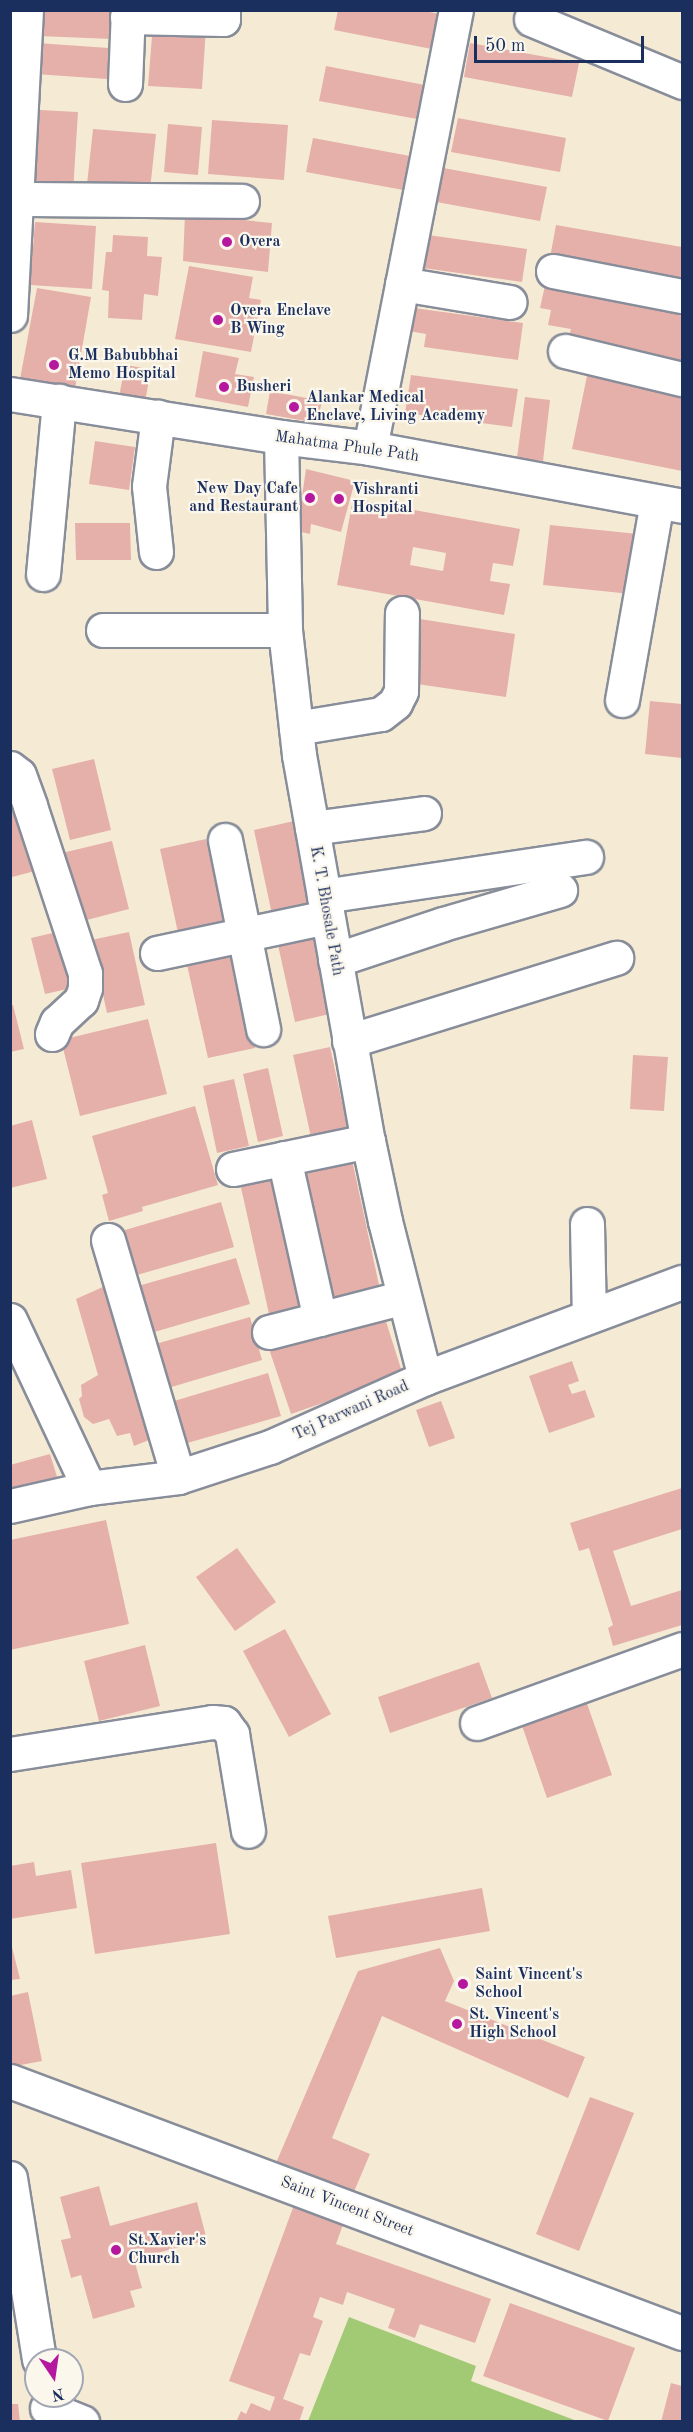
<!DOCTYPE html>
<html>
<head>
<meta charset="utf-8">
<style>
	body { margin:0 }
	#map { position:relative; width:693px; height:2432px; overflow:hidden; background:#f5ebd5; font-family:"Old Standard TT",serif }
	div>[style] { position:absolute }
	[style*='--x'] { left:calc(var(--x)*1px); top:calc(var(--y)*1px); width:calc(var(--w)*1px); rotate:calc(var(--a)*1deg) }
	.green>* { inset:0; background:#a2c974 }
	.building>* { inset:0; background:#e5b0aa }
	.roads { filter:drop-shadow(2px 0 #888d9a) drop-shadow(-2px 0 #888d9a) drop-shadow(0 2px #888d9a) drop-shadow(0 -2px #888d9a) }
	.minor>* { height:33px; margin:-16.5px; padding:0 16.5px; transform-origin:16.5px; border-radius:16.5px; background:#fff }
	.major>* { height:33px; margin:-16.5px; padding:0 16.5px; transform-origin:16.5px; border-radius:16.5px; background:#fff }
	.dots>* { width:16px; height:16px; translate:-50% -50%; box-sizing:border-box; border:3px solid #fbf7ec; border-radius:50% }
	span { translate:-50% -50%; white-space:nowrap; text-align:center; line-height:1.15; -webkit-text-stroke:4.5px #fbf7ec; paint-order:stroke }
	.poi-label { font-size:16px; color:#1b2f5e; font-weight:700 }
	.left { translate:0 -50%; text-align:left }
	.right { translate:-100% -50%; text-align:right }
	.street-label { font-size:16px; color:#1b2f5e }
	.frame { position:absolute; inset:0; border:12px solid #1b2f5e; pointer-events:none }
	.north { position:absolute; left:24px; top:2348px; width:60px; height:60px; box-sizing:border-box; background:#fbf7ec; border:2px solid #a1a7b3; border-radius:50%; rotate:167deg; font-size:16px; font-weight:700; line-height:24px; text-align:center; color:#1b2f5e }
	.north::after { content:''; display:block; margin:auto; width:21px; height:27px; background:#b5179e; clip-path:polygon(50% 0,100% 100%,50% 72%,0 100%) }
	.scale { position:absolute; left:474px; top:36px; width:170px; height:27px; box-sizing:border-box; border:3px solid #1b2f5e; border-top:0; padding-left:8px; font-size:18px; line-height:21px; white-space:nowrap; color:#1b2f5e; -webkit-text-stroke:4px #fbf7ec; paint-order:stroke }
</style>
</head>
<body>
<div id="map">
	<div class="green">
		<div style="clip-path:polygon(349px 2317px,476px 2366px,471px 2381px,577px 2421px,308px 2421px)"></div>
	</div>
	<div class="building">
		<div style="clip-path:polygon(39px 10px,113px 10px,112px 39px,38px 36px)"></div>
		<div style="clip-path:polygon(338px 10px,420px 10px,449px 16px,442px 51px,334px 30px)"></div>
		<div style="clip-path:polygon(153px 24px,206px 28px,202px 89px,148px 86px)"></div>
		<div style="clip-path:polygon(37px 43px,109px 48px,107px 79px,35px 74px)"></div>
		<div style="clip-path:polygon(470px 43px,579px 63px,572px 97px,464px 77px)"></div>
		<div style="clip-path:polygon(326px 66px,435px 87px,428px 121px,319px 101px)"></div>
		<div style="clip-path:polygon(40px 110px,78px 112px,73px 192px,35px 190px)"></div>
		<div style="clip-path:polygon(458px 118px,566px 138px,560px 172px,451px 152px)"></div>
		<div style="clip-path:polygon(212px 120px,288px 125px,284px 180px,208px 174px)"></div>
		<div style="clip-path:polygon(168px 124px,202px 127px,198px 175px,164px 172px)"></div>
		<div style="clip-path:polygon(93px 129px,156px 134px,150px 190px,87px 184px)"></div>
		<div style="clip-path:polygon(313px 138px,421px 158px,414px 192px,306px 172px)"></div>
		<div style="clip-path:polygon(438px 167px,547px 187px,540px 221px,431px 201px)"></div>
		<div style="clip-path:polygon(185px 214px,272px 223px,268px 272px,183px 261px)"></div>
		<div style="clip-path:polygon(35px 222px,96px 226px,92px 289px,30px 285px)"></div>
		<div style="clip-path:polygon(556px 225px,682px 247px,682px 286px,549px 263px)"></div>
		<div style="clip-path:polygon(421px 234px,527px 249px,522px 282px,416px 267px)"></div>
		<div style="clip-path:polygon(113px 235px,148px 237px,147px 256px,162px 257px,158px 296px,144px 294px,142px 320px,108px 318px,109px 291px,102px 290px,106px 252px,112px 252px)"></div>
		<div style="clip-path:polygon(189px 266px,253px 277px,249px 298px,261px 300px,251px 352px,175px 339px)"></div>
		<div style="clip-path:polygon(546px 281px,682px 309px,682px 364px,568px 341px,571px 329px,548px 325px,551px 310px,540px 308px)"></div>
		<div style="clip-path:polygon(37px 288px,91px 297px,75px 389px,20px 379px)"></div>
		<div style="clip-path:polygon(407px 307px,523px 323px,518px 360px,424px 347px,426px 334px,403px 330px)"></div>
		<div style="clip-path:polygon(203px 351px,239px 358px,235px 374px,254px 377px,248px 407px,195px 397px)"></div>
		<div style="clip-path:polygon(125px 365px,151px 369px,145px 402px,119px 397px)"></div>
		<div style="clip-path:polygon(589px 366px,682px 384px,682px 471px,572px 449px)"></div>
		<div style="clip-path:polygon(411px 375px,518px 389px,512px 427px,405px 413px)"></div>
		<div style="clip-path:polygon(270px 391px,322px 401px,317px 423px,266px 414px)"></div>
		<div style="clip-path:polygon(525px 397px,550px 400px,543px 461px,517px 458px)"></div>
		<div style="clip-path:polygon(95px 441px,135px 447px,129px 490px,89px 484px)"></div>
		<div style="clip-path:polygon(306px 469px,355px 481px,341px 532px,311px 524px,310px 534px,297px 531px)"></div>
		<div style="clip-path:polygon(evenodd,353px 499px,520px 529px,513px 566px,493px 563px,490px 581px,510px 584px,504px 615px,337px 585px,353px 499px,413px 547px,446px 553px,443px 571px,410px 565px,413px 547px)"></div>
		<div style="clip-path:polygon(75px 523px,130px 523px,131px 560px,76px 560px)"></div>
		<div style="clip-path:polygon(550px 525px,638px 534px,631px 594px,543px 585px)"></div>
		<div style="clip-path:polygon(420px 619px,515px 634px,506px 697px,410px 683px)"></div>
		<div style="clip-path:polygon(650px 701px,682px 704px,682px 758px,645px 754px)"></div>
		<div style="clip-path:polygon(94px 759px,111px 830px,70px 840px,52px 769px)"></div>
		<div style="clip-path:polygon(25px 810px,39px 870px,12px 877px,10px 813px)"></div>
		<div style="clip-path:polygon(303px 819px,322px 908px,273px 919px,254px 830px)"></div>
		<div style="clip-path:polygon(206px 839px,226px 932px,180px 942px,160px 849px)"></div>
		<div style="clip-path:polygon(112px 841px,129px 909px,79px 922px,62px 853px)"></div>
		<div style="clip-path:polygon(315px 927px,334px 1013px,295px 1022px,276px 936px)"></div>
		<div style="clip-path:polygon(57px 932px,72px 988px,45px 994px,31px 938px)"></div>
		<div style="clip-path:polygon(129px 932px,145px 1005px,107px 1013px,91px 940px)"></div>
		<div style="clip-path:polygon(232px 946px,255px 1048px,208px 1058px,185px 956px)"></div>
		<div style="clip-path:polygon(13px 1005px,24px 1049px,10px 1052px,10px 1006px)"></div>
		<div style="clip-path:polygon(148px 1019px,167px 1094px,80px 1116px,61px 1040px)"></div>
		<div style="clip-path:polygon(330px 1047px,351px 1143px,314px 1151px,293px 1055px)"></div>
		<div style="clip-path:polygon(633px 1055px,668px 1057px,664px 1111px,630px 1109px)"></div>
		<div style="clip-path:polygon(268px 1068px,283px 1136px,258px 1142px,243px 1074px)"></div>
		<div style="clip-path:polygon(234px 1079px,249px 1146px,217px 1153px,203px 1086px)"></div>
		<div style="clip-path:polygon(195px 1106px,218px 1185px,142px 1207px,143px 1211px,109px 1221px,102px 1195px,108px 1193px,92px 1136px)"></div>
		<div style="clip-path:polygon(32px 1120px,47px 1179px,10px 1188px,10px 1126px)"></div>
		<div style="clip-path:polygon(351px 1155px,382px 1299px,320px 1312px,288px 1169px)"></div>
		<div style="clip-path:polygon(284px 1164px,316px 1313px,271px 1323px,238px 1174px)"></div>
		<div style="clip-path:polygon(221px 1202px,234px 1247px,137px 1275px,125px 1230px)"></div>
		<div style="clip-path:polygon(236px 1258px,250px 1304px,151px 1333px,138px 1286px)"></div>
		<div style="clip-path:polygon(105px 1286px,149px 1440px,134px 1446px,130px 1433px,117px 1436px,109px 1419px,93px 1424px,84px 1417px,79px 1399px,82px 1396px,81px 1385px,98px 1375px,76px 1299px)"></div>
		<div style="clip-path:polygon(383px 1312px,403px 1375px,291px 1414px,269px 1349px)"></div>
		<div style="clip-path:polygon(250px 1317px,262px 1360px,165px 1389px,152px 1345px)"></div>
		<div style="clip-path:polygon(572px 1361px,579px 1381px,568px 1385px,572px 1394px,585px 1390px,595px 1417px,549px 1433px,529px 1376px)"></div>
		<div style="clip-path:polygon(268px 1373px,281px 1416px,177px 1446px,164px 1404px)"></div>
		<div style="clip-path:polygon(441px 1401px,455px 1438px,429px 1447px,416px 1410px)"></div>
		<div style="clip-path:polygon(50px 1454px,59px 1483px,10px 1497px,10px 1465px)"></div>
		<div style="clip-path:polygon(682px 1488px,682px 1529px,613px 1551px,631px 1606px,682px 1590px,682px 1625px,613px 1646px,608px 1628px,613px 1625px,589px 1548px,579px 1551px,570px 1523px)"></div>
		<div style="clip-path:polygon(106px 1520px,129px 1624px,10px 1650px,10px 1540px)"></div>
		<div style="clip-path:polygon(237px 1548px,276px 1602px,235px 1631px,196px 1577px)"></div>
		<div style="clip-path:polygon(285px 1629px,331px 1714px,289px 1737px,243px 1651px)"></div>
		<div style="clip-path:polygon(145px 1645px,160px 1706px,99px 1721px,84px 1661px)"></div>
		<div style="clip-path:polygon(479px 1662px,492px 1698px,390px 1733px,378px 1697px)"></div>
		<div style="clip-path:polygon(584px 1695px,612px 1775px,547px 1798px,519px 1717px)"></div>
		<div style="clip-path:polygon(216px 1843px,230px 1934px,95px 1954px,81px 1863px)"></div>
		<div style="clip-path:polygon(34px 1862px,36px 1876px,71px 1870px,77px 1908px,10px 1919px,10px 1866px)"></div>
		<div style="clip-path:polygon(482px 1888px,490px 1931px,336px 1958px,328px 1916px)"></div>
		<div style="clip-path:polygon(10px 1939px,20px 1979px,10px 1980px)"></div>
		<div style="clip-path:polygon(440px 1948px,454px 1981px,445px 2001px,585px 2057px,568px 2098px,382px 2016px,332px 2138px,370px 2154px,353px 2194px,276px 2163px,358px 1971px)"></div>
		<div style="clip-path:polygon(28px 1992px,42px 2061px,10px 2067px,10px 1996px)"></div>
		<div style="clip-path:polygon(590px 2097px,634px 2113px,579px 2251px,536px 2234px)"></div>
		<div style="clip-path:polygon(99px 2186px,110px 2226px,197px 2202px,207px 2240px,134px 2259px,142px 2288px,130px 2291px,135px 2307px,93px 2319px,81px 2275px,71px 2278px,61px 2240px,71px 2238px,60px 2197px)"></div>
		<div style="clip-path:polygon(294px 2205px,344px 2222px,336px 2244px,491px 2299px,475px 2343px,420px 2324px,415px 2338px,388px 2328px,395px 2309px,347px 2292px,343px 2305px,320px 2297px,313px 2317px,323px 2321px,310px 2356px,300px 2353px,283px 2399px,304px 2407px,299px 2422px,236px 2422px,241px 2411px,246px 2414px,251px 2403px,270px 2411px,275px 2397px,229px 2381px)"></div>
		<div style="clip-path:polygon(510px 2303px,635px 2348px,608px 2421px,483px 2376px)"></div>
		<div style="clip-path:polygon(671px 2383px,682px 2386px,682px 2422px,661px 2422px)"></div>
		<div style="clip-path:polygon(10px 2404px,18px 2404px,20px 2422px,10px 2422px)"></div>
	</div>
	<div class="roads">
		<div class="minor">
			<div style="--x:127;--y:17;--w:96;--a:1.2"></div>
			<div style="--x:223;--y:19;--w:9;--a:-90"></div>
			<div style="--x:531;--y:19;--w:164;--a:22.6"></div>
			<div style="--x:125;--y:84;--w:74;--a:-87.7"></div>
			<div style="--x:16;--y:199;--w:226;--a:0.5"></div>
			<div style="--x:553;--y:271;--w:131;--a:11"></div>
			<div style="--x:402;--y:284;--w:109;--a:9.5"></div>
			<div style="--x:10;--y:315;--w:305;--a:-87"></div>
			<div style="--x:565;--y:351;--w:120;--a:13.5"></div>
			<div style="--x:281;--y:437;--w:193;--a:88.8"></div>
			<div style="--x:285;--y:630;--w:126;--a:83.6"></div>
			<div style="--x:299;--y:755;--w:392;--a:79.9"></div>
			<div style="--x:368;--y:1141;--w:82;--a:78"></div>
			<div style="--x:385;--y:1221;--w:162;--a:75.7"></div>
			<div style="--x:370;--y:448;--w:446;--a:-78.9"></div>
			<div style="--x:156;--y:552;--w:66;--a:-96.1"></div>
			<div style="--x:149;--y:486;--w:70;--a:-82.6"></div>
			<div style="--x:43;--y:574;--w:174;--a:-84.7"></div>
			<div style="--x:103;--y:630;--w:182;--a:0"></div>
			<div style="--x:622;--y:700;--w:201;--a:-80"></div>
			<div style="--x:296;--y:728;--w:86;--a:-9.4"></div>
			<div style="--x:381;--y:714;--w:18;--a:-38"></div>
			<div style="--x:395;--y:703;--w:13;--a:-63"></div>
			<div style="--x:401;--y:691;--w:78;--a:-89.3"></div>
			<div style="--x:10;--y:768;--w:11;--a:38"></div>
			<div style="--x:19;--y:775;--w:33;--a:70"></div>
			<div style="--x:30;--y:806;--w:176;--a:71.8"></div>
			<div style="--x:85;--y:973;--w:15;--a:90"></div>
			<div style="--x:85;--y:988;--w:13;--a:108"></div>
			<div style="--x:81;--y:1000;--w:33;--a:137"></div>
			<div style="--x:57;--y:1022;--w:13;--a:113"></div>
			<div style="--x:312;--y:828;--w:113;--a:-7.6"></div>
			<div style="--x:225;--y:840;--w:193;--a:78.6"></div>
			<div style="--x:324;--y:896;--w:265;--a:-8.5"></div>
			<div style="--x:157;--y:953;--w:174;--a:-12"></div>
			<div style="--x:335;--y:960;--w:114;--a:-18.4"></div>
			<div style="--x:443;--y:924;--w:122;--a:-16.2"></div>
			<div style="--x:349;--y:1041;--w:280;--a:-17.3"></div>
			<div style="--x:284;--y:1158;--w:165;--a:77.4"></div>
			<div style="--x:233;--y:1169;--w:138;--a:-11.7"></div>
			<div style="--x:587;--y:1224;--w:92;--a:88.8"></div>
			<div style="--x:108;--y:1240;--w:247;--a:73.5"></div>
			<div style="--x:10;--y:1320;--w:186;--a:64.8"></div>
			<div style="--x:269;--y:1332;--w:139;--a:-14.5"></div>
			<div style="--x:10;--y:1506;--w:81;--a:-12.8"></div>
			<div style="--x:89;--y:1488;--w:90;--a:-7"></div>
			<div style="--x:178;--y:1477;--w:97;--a:-18.1"></div>
			<div style="--x:270;--y:1447;--w:170;--a:-24"></div>
			<div style="--x:425;--y:1378;--w:274;--a:-20.5"></div>
			<div style="--x:477;--y:1723;--w:218;--a:-19.8"></div>
			<div style="--x:10;--y:1754;--w:205;--a:-9"></div>
			<div style="--x:212;--y:1722;--w:12;--a:5"></div>
			<div style="--x:224;--y:1723;--w:14;--a:54"></div>
			<div style="--x:232;--y:1734;--w:98;--a:80.6"></div>
			<div style="--x:10;--y:2081;--w:718;--a:20.56"></div>
			<div style="--x:10;--y:2178;--w:184;--a:80.9"></div>
			<div style="--x:47;--y:2408;--w:38;--a:22"></div>
		</div>
		<div class="major">
			<div style="--x:10;--y:394;--w:274;--a:9"></div>
			<div style="--x:281;--y:437;--w:90;--a:7"></div>
			<div style="--x:370;--y:448;--w:317;--a:10.5"></div>
		</div>
	</div>
	<div class="dots">
		<div style="left:227px;top:242px;background:#b5179e"></div>
		<div style="left:218px;top:320px;background:#b5179e"></div>
		<div style="left:54px;top:365px;background:#b5179e"></div>
		<div style="left:224px;top:387px;background:#b5179e"></div>
		<div style="left:294px;top:407px;background:#b5179e"></div>
		<div style="left:310px;top:498px;background:#b5179e"></div>
		<div style="left:339px;top:499px;background:#b5179e"></div>
		<div style="left:463px;top:1984px;background:#b5179e"></div>
		<div style="left:457px;top:2024px;background:#b5179e"></div>
		<div style="left:116px;top:2250px;background:#b5179e"></div>
	</div>
	<div class="poi-label">
		<span class="left" style="left:239px;top:242px">Overa</span>
		<span class="left" style="left:230px;top:320px">Overa Enclave<br>B Wing</span>
		<span class="left" style="left:68px;top:365px">G.M Babubbhai<br>Memo Hospital</span>
		<span class="left" style="left:236px;top:387px">Busheri</span>
		<span class="left" style="left:306px;top:407px">Alankar Medical<br>Enclave, Living Academy</span>
		<span class="right" style="left:298px;top:498px">New Day Cafe<br>and Restaurant</span>
		<span class="left" style="left:352px;top:499px">Vishranti<br>Hospital</span>
		<span class="left" style="left:475px;top:1984px">Saint Vincent's<br>School</span>
		<span class="left" style="left:469px;top:2024px">St. Vincent's<br>High School</span>
		<span class="left" style="left:128px;top:2250px">St.Xavier's<br>Church</span>
	</div>
	<div class="street-label">
		<span style="left:347px;top:447px;rotate:8deg">Mahatma Phule Path</span>
		<span style="left:326px;top:911px;rotate:80deg">K. T. Bhosale Path</span>
		<span style="left:351px;top:1411px;rotate:-24deg">Tej Parwani Road</span>
		<span style="left:347px;top:2207px;rotate:21deg">Saint Vincent Street</span>
	</div>
	<div class="frame"></div>
	<div class="north">N</div>
	<div class="scale">50 m</div>
</div>
</body>
</html>
